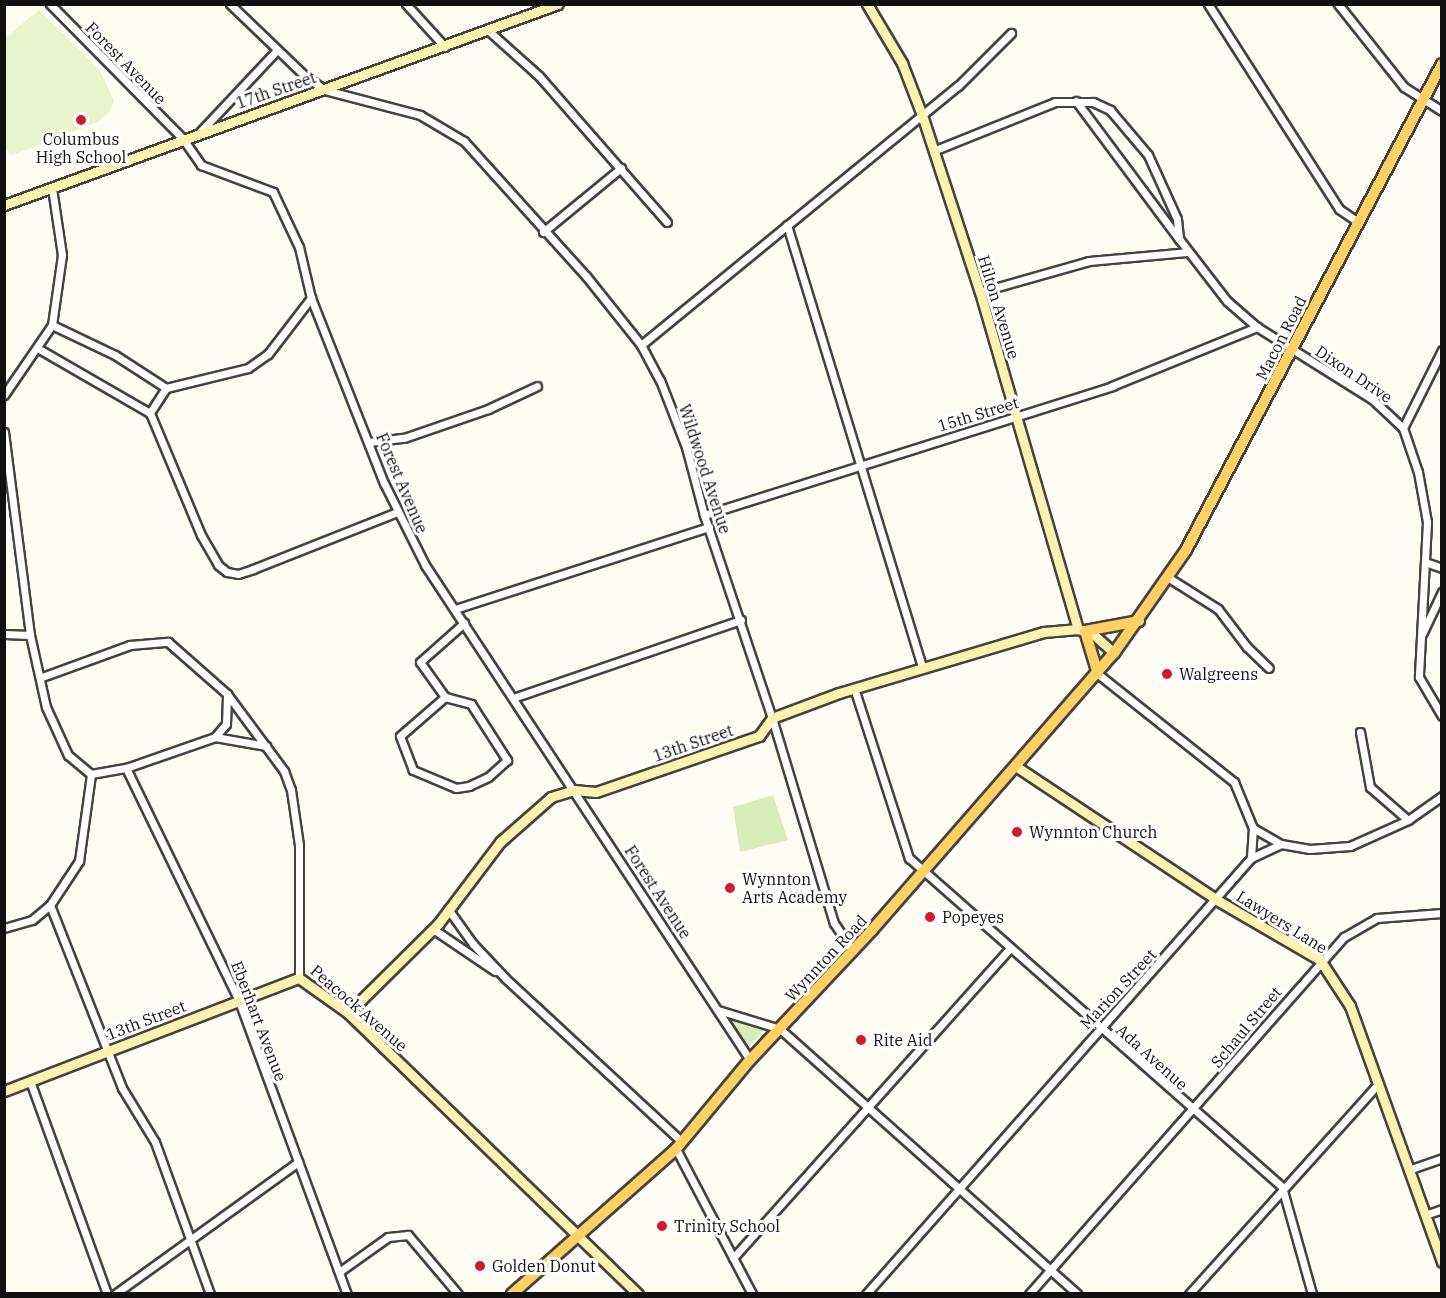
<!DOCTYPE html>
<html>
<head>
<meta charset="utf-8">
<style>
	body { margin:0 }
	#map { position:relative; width:1446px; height:1298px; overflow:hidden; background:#fffcf4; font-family:"IBM Plex Serif",serif }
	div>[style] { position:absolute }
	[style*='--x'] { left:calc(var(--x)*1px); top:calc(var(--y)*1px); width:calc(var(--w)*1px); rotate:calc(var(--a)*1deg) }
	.green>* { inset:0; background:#d8eeb9 }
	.pitch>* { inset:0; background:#e9f4cc }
	.roads { filter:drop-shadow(2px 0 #434343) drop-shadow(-2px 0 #434343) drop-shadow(0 2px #434343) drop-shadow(0 -2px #434343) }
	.street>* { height:7px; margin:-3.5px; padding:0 3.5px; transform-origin:3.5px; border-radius:3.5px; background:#fff }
	.secondary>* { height:9px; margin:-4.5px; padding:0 4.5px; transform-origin:4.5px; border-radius:4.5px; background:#fff1af }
	.primary>* { height:10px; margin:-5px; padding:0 5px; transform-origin:5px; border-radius:5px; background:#ffd064 }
	.dots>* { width:16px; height:16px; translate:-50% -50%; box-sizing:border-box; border:3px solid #fff; border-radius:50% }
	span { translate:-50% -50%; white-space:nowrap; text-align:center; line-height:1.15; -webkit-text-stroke:6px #fff; paint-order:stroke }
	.street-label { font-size:16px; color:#101010 }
	.poi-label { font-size:16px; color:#101010 }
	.left { translate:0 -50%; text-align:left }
	.frame { position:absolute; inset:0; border:6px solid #101010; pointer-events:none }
</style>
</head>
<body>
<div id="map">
	<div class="green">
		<div style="clip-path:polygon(773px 795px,788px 840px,740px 852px,733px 807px)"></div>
		<div style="clip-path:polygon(731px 1020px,753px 1025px,765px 1029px,746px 1050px)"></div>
	</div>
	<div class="pitch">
		<div style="clip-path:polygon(39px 10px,99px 69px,114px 101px,110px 111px,98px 122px,10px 156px,4px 144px,5px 38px)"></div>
	</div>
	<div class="roads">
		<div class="street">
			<div style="--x:50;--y:4;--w:190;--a:45.4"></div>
			<div style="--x:183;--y:139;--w:32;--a:55"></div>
			<div style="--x:201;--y:165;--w:77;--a:20.6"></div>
			<div style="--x:273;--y:192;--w:61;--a:64.7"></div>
			<div style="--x:299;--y:247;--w:52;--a:76.8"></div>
			<div style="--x:311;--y:298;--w:199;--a:68.5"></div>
			<div style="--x:384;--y:483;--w:92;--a:63.4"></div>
			<div style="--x:425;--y:565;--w:592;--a:56.71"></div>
			<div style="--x:230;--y:4;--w:105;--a:43.8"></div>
			<div style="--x:306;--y:77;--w:23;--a:34"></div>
			<div style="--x:325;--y:90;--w:98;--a:14.7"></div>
			<div style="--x:420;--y:115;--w:51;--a:30.6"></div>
			<div style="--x:464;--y:141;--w:182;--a:47.9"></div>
			<div style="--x:586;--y:276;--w:88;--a:51.4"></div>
			<div style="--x:641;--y:345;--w:40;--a:62"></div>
			<div style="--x:660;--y:380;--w:72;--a:68.8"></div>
			<div style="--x:686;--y:447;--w:70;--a:75.2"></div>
			<div style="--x:704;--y:515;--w:214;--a:71.5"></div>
			<div style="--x:772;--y:718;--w:214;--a:73.2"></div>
			<div style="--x:834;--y:923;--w:34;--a:56"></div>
			<div style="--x:406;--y:4;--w:58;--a:47.8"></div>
			<div style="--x:1208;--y:4;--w:243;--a:57.4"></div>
			<div style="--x:1339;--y:209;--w:22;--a:34"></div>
			<div style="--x:1338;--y:4;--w:106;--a:51.5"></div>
			<div style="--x:1404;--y:87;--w:45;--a:32.3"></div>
			<div style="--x:490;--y:32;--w:66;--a:41.9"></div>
			<div style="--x:539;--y:76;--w:194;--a:48.8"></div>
			<div style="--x:1076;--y:101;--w:172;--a:53.3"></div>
			<div style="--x:200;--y:132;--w:112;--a:-46.8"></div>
			<div style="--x:933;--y:151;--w:131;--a:-21.9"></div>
			<div style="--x:1055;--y:102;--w:38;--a:0"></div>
			<div style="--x:1093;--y:102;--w:19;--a:25"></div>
			<div style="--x:1110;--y:110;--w:59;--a:49.8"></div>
			<div style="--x:1148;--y:155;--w:70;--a:65.6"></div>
			<div style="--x:1177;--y:219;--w:20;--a:84"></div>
			<div style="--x:1179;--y:239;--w:78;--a:52.3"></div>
			<div style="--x:1227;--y:301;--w:40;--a:41"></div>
			<div style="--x:1257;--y:327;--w:136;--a:32.1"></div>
			<div style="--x:1372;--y:399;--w:42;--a:43.1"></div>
			<div style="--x:1403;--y:428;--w:46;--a:71.2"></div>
			<div style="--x:1418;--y:472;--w:51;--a:79.8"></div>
			<div style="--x:1427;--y:522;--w:155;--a:93"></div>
			<div style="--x:1419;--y:677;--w:45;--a:59.5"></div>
			<div style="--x:787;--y:225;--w:462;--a:73"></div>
			<div style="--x:543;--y:232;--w:101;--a:-39.4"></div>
			<div style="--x:980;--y:292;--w:113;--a:-15.9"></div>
			<div style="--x:1089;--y:261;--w:98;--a:-5.2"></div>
			<div style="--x:52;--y:325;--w:70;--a:25.5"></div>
			<div style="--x:115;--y:355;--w:61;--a:32.9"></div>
			<div style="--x:166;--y:388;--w:84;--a:-13.7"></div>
			<div style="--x:248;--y:368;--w:24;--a:-35"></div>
			<div style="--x:268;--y:354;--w:71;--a:-52.5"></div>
			<div style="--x:641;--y:345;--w:409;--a:-39.3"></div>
			<div style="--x:958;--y:86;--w:75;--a:-45"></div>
			<div style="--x:39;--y:349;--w:128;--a:30"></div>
			<div style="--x:166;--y:388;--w:30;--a:123"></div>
			<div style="--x:150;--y:413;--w:132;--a:67.3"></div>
			<div style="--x:201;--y:535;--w:34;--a:60"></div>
			<div style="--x:218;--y:565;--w:11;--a:38"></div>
			<div style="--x:227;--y:572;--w:11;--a:10"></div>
			<div style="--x:238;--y:574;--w:16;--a:-18"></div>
			<div style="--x:253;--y:569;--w:155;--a:-21.6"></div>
			<div style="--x:4;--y:395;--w:85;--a:-55.6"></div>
			<div style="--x:52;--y:325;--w:71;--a:-81.9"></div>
			<div style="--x:62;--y:255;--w:68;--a:-98.5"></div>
			<div style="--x:1403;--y:428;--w:87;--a:-63.4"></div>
			<div style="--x:4;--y:432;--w:205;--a:82.7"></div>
			<div style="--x:30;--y:635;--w:74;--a:77.5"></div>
			<div style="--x:46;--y:707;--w:53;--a:65.4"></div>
			<div style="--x:68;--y:755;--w:30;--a:40"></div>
			<div style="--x:369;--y:442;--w:35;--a:-7"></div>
			<div style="--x:404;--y:438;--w:89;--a:-19"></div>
			<div style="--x:488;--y:409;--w:54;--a:-25.1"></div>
			<div style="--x:704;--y:515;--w:428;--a:-17.5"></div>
			<div style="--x:1112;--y:386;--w:157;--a:-22.1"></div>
			<div style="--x:1425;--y:562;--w:18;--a:19"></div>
			<div style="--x:1169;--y:578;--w:58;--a:32.3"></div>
			<div style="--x:1218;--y:609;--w:48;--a:52.7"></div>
			<div style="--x:1247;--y:647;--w:30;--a:44"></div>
			<div style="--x:455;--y:609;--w:267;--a:-17.9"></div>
			<div style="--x:4;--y:634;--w:26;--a:2"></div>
			<div style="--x:1422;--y:634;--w:47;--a:-64.5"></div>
			<div style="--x:1098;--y:674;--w:174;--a:38.5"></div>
			<div style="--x:1234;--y:782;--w:50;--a:67.6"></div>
			<div style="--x:1253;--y:828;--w:30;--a:94"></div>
			<div style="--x:42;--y:677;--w:94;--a:-20"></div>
			<div style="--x:130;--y:645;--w:38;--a:-5"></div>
			<div style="--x:168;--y:642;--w:79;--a:41.4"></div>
			<div style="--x:227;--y:694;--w:96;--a:53.5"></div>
			<div style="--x:284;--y:771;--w:20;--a:70"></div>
			<div style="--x:291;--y:790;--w:56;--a:81.7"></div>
			<div style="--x:299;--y:845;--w:133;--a:90"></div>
			<div style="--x:854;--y:688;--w:179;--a:72.1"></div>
			<div style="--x:909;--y:858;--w:497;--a:41.4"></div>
			<div style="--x:1282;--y:1187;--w:111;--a:74.3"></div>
			<div style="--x:445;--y:697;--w:27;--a:15"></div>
			<div style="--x:471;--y:704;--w:67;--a:57.3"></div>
			<div style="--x:507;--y:760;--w:25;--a:138"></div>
			<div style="--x:488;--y:777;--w:21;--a:155"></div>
			<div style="--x:469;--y:786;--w:13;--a:171"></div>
			<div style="--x:456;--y:788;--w:47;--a:-157.3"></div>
			<div style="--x:413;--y:770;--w:36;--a:-111"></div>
			<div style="--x:400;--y:736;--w:60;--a:-40.9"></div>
			<div style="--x:445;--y:697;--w:43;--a:-125.5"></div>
			<div style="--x:420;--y:662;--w:59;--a:-41.6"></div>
			<div style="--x:513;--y:698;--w:241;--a:-18.9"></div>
			<div style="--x:1360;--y:732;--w:56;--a:79.7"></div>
			<div style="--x:1370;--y:787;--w:50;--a:41"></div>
			<div style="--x:215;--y:737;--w:17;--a:-50"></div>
			<div style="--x:226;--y:724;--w:30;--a:-88"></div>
			<div style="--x:126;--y:768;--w:259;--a:64.1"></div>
			<div style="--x:239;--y:1001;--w:312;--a:69.8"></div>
			<div style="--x:91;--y:774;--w:36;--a:-10"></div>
			<div style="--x:126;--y:768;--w:94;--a:-19.2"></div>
			<div style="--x:215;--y:737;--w:52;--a:10"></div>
			<div style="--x:1253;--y:828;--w:32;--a:30"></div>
			<div style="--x:50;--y:905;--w:197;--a:68.5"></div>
			<div style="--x:122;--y:1088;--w:63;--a:58.6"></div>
			<div style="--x:155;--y:1142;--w:162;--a:70.1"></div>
			<div style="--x:448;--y:909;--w:43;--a:54.5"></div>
			<div style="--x:473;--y:944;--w:47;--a:46.7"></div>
			<div style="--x:505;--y:978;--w:241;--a:42.8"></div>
			<div style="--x:4;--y:928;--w:29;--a:-16"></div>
			<div style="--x:32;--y:920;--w:23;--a:-40"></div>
			<div style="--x:50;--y:905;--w:53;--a:-56.6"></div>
			<div style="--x:79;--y:861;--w:88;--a:-82.1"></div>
			<div style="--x:433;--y:929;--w:75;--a:34.1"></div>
			<div style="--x:718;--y:1010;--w:65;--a:17"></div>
			<div style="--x:780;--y:1029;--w:398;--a:41.7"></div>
			<div style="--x:30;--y:1081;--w:226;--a:70.1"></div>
			<div style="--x:676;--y:1149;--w:164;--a:62.3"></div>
			<div style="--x:1408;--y:1170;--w:36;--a:-19"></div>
			<div style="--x:1425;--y:1215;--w:18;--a:-19"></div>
			<div style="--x:733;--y:1258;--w:416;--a:-48.2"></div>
			<div style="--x:339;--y:1272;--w:60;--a:-35.5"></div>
			<div style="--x:388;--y:1237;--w:20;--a:-6"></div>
			<div style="--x:408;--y:1235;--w:77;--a:49.7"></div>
			<div style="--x:115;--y:1294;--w:226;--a:-35.8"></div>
			<div style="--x:866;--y:1294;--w:582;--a:-48.55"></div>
			<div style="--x:1251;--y:858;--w:33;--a:-25"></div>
			<div style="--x:1281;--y:844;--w:29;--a:10"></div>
			<div style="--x:1310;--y:849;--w:40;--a:-4.3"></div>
			<div style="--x:1350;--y:846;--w:64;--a:-24.1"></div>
			<div style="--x:1408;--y:820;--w:42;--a:-35.2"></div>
			<div style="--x:1029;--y:1294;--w:476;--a:-48.6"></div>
			<div style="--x:1344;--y:937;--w:38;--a:-30"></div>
			<div style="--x:1377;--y:918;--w:65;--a:-4.4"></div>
			<div style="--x:1189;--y:1294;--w:283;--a:-48"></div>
		</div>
		<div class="secondary">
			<div style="--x:867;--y:4;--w:69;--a:59.3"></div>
			<div style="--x:902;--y:63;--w:56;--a:69"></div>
			<div style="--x:922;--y:115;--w:186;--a:71.9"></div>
			<div style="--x:980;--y:292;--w:351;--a:73.8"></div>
			<div style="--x:4;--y:205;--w:589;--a:-19.94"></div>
			<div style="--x:1017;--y:767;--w:240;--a:33.6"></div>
			<div style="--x:1217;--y:900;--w:119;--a:30.2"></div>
			<div style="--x:1320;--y:960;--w:55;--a:56.9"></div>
			<div style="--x:1350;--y:1006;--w:272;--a:70.2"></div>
			<div style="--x:348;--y:1013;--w:127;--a:-44.7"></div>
			<div style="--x:438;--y:924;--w:103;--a:-52.9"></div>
			<div style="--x:500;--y:842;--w:68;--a:-41.4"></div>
			<div style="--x:551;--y:797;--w:24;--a:-17"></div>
			<div style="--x:574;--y:790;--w:22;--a:5"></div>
			<div style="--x:596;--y:792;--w:172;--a:-19"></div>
			<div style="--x:759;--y:736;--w:22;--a:-54"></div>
			<div style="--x:772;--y:718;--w:72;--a:-20.5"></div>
			<div style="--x:839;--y:693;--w:214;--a:-16.6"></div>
			<div style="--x:1044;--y:632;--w:34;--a:-5"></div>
			<div style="--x:1078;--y:629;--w:16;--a:18"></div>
			<div style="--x:1093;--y:634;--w:28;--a:42"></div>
			<div style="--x:4;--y:1091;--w:316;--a:-21"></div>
			<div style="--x:299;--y:978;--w:60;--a:35.5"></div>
			<div style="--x:348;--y:1013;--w:404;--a:44.1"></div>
		</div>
		<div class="primary">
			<div style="--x:1098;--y:674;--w:45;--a:-106.8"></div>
			<div style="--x:1085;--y:631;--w:55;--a:-10.5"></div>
			<div style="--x:512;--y:1294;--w:219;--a:-41.5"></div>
			<div style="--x:676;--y:1149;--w:116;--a:-50.3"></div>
			<div style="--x:750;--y:1060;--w:178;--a:-46.8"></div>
			<div style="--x:872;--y:930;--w:368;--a:-48.9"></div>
			<div style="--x:1114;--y:653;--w:126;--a:-55"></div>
			<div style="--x:1186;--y:550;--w:549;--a:-62.22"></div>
		</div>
	</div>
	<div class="dots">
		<div style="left:81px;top:120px;background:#ce1b2e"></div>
		<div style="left:1167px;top:674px;background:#ce1b2e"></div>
		<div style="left:1017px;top:832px;background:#ce1b2e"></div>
		<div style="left:730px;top:888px;background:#ce1b2e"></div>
		<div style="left:930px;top:917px;background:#ce1b2e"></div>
		<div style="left:861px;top:1040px;background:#ce1b2e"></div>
		<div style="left:662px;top:1226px;background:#ce1b2e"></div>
		<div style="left:480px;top:1266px;background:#ce1b2e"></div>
	</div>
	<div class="street-label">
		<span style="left:126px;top:63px;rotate:46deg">Forest Avenue</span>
		<span style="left:276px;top:90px;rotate:-19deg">17th Street</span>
		<span style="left:999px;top:307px;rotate:73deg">Hilton Avenue</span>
		<span style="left:1281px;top:338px;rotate:-63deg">Macon Road</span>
		<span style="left:1354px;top:374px;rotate:34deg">Dixon Drive</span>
		<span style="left:978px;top:414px;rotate:-17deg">15th Street</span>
		<span style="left:705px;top:469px;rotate:72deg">Wildwood Avenue</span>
		<span style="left:402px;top:483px;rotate:67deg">Forest Avenue</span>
		<span style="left:693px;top:743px;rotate:-19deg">13th Street</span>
		<span style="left:658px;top:892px;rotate:57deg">Forest Avenue</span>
		<span style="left:1282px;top:922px;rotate:32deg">Lawyers Lane</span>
		<span style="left:826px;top:958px;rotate:-47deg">Wynnton Road</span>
		<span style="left:1118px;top:989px;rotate:-47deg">Marion Street</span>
		<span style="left:359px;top:1008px;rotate:41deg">Peacock Avenue</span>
		<span style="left:146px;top:1020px;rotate:-21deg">13th Street</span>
		<span style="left:259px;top:1021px;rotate:69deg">Eberhart Avenue</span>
		<span style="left:1246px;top:1027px;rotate:-50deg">Schaul Street</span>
		<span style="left:1152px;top:1057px;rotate:42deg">Ada Avenue</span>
	</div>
	<div class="poi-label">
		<span style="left:81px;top:148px">Columbus<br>High School</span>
		<span class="left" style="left:1179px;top:674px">Walgreens</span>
		<span class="left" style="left:1029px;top:832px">Wynnton Church</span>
		<span class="left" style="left:742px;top:888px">Wynnton<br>Arts Academy</span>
		<span class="left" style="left:942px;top:917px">Popeyes</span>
		<span class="left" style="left:873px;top:1040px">Rite Aid</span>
		<span class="left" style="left:674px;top:1226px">Trinity School</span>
		<span class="left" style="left:492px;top:1266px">Golden Donut</span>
	</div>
	<div class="frame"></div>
</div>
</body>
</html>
